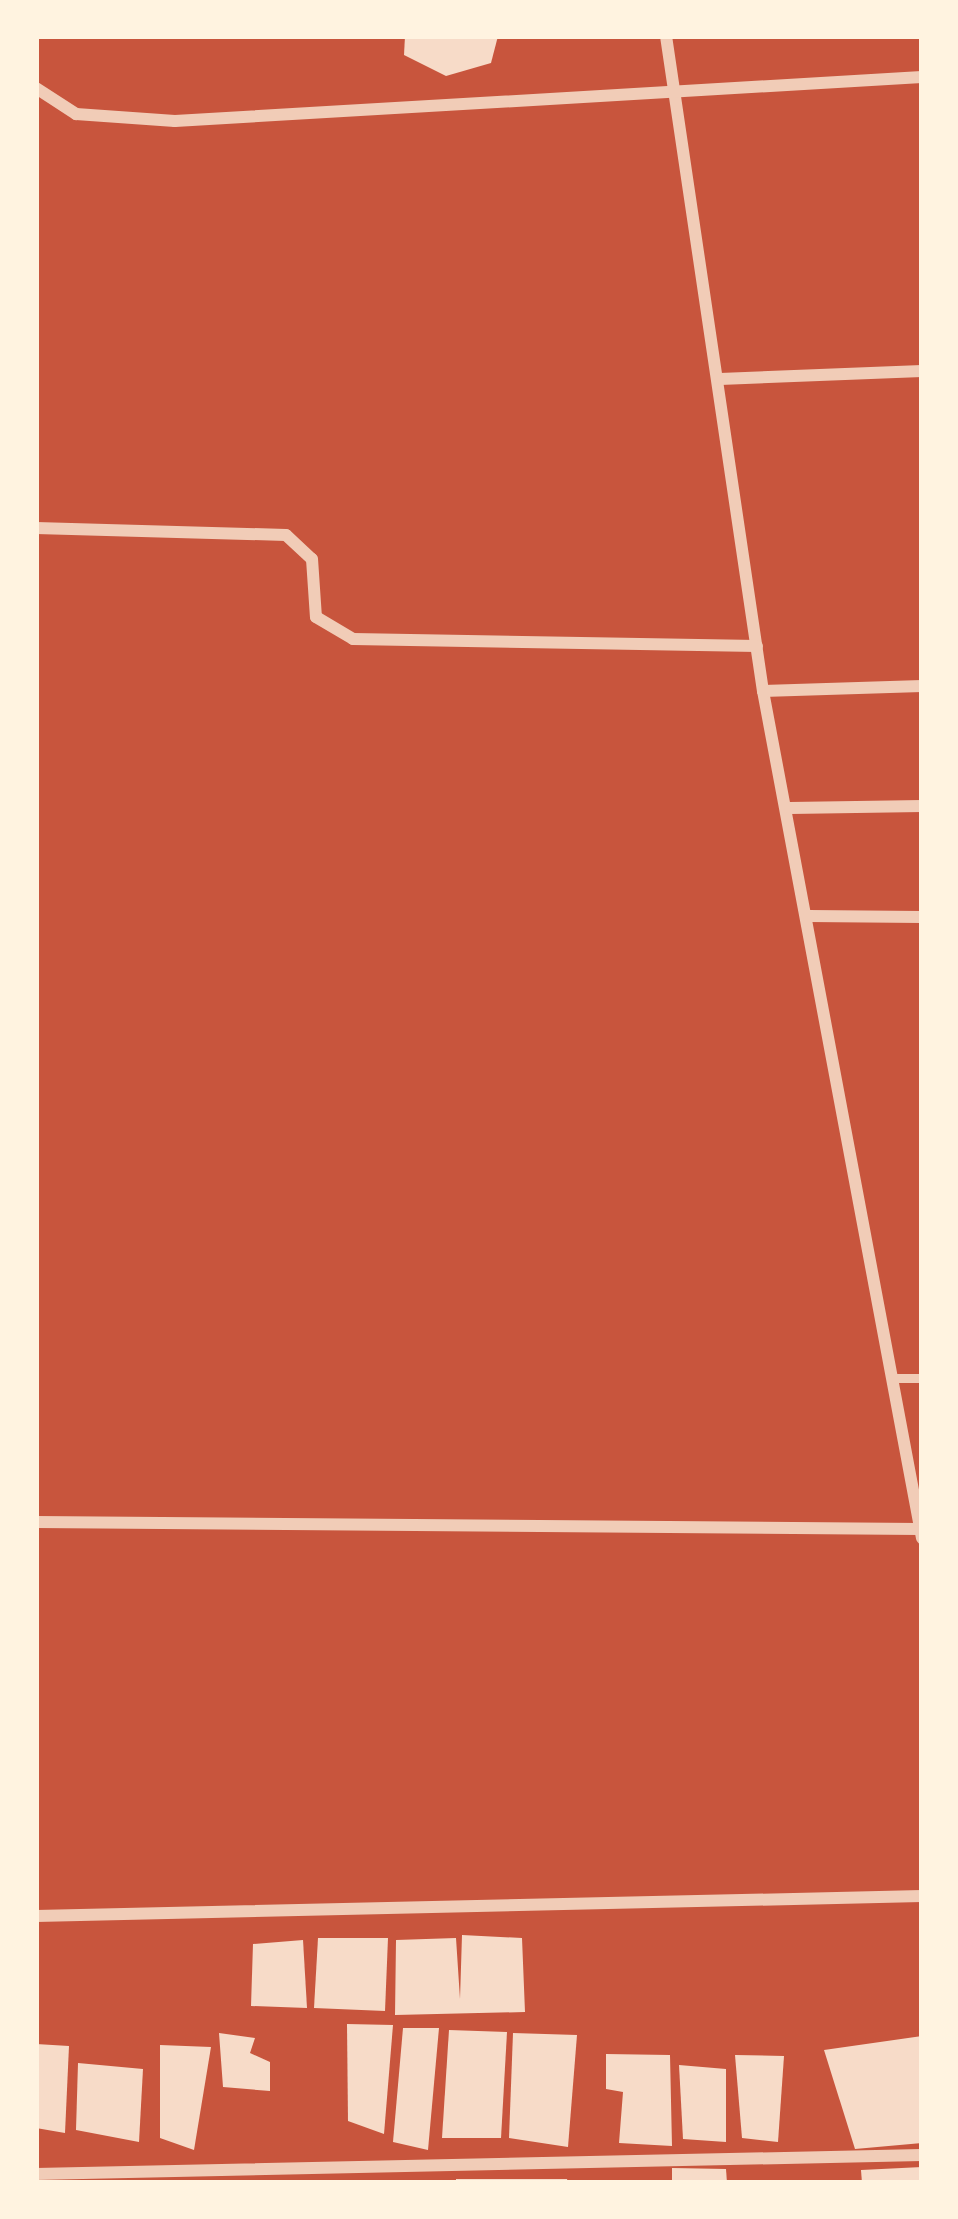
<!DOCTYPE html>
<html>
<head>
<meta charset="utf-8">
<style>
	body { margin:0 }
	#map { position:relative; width:958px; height:2219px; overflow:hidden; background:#c8553d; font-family:Raleway,sans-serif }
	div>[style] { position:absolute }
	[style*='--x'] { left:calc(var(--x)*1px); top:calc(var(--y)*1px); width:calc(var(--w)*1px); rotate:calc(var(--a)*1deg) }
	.building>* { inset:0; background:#f7dbc8 }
	.service>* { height:9px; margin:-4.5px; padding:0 4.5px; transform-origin:4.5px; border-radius:4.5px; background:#f1ccb7 }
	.minor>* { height:12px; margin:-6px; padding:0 6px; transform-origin:6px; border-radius:6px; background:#f1ccb7 }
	span { translate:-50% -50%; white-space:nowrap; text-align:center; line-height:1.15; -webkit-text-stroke:10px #fff3e0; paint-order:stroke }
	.frame { position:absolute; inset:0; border:39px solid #fff3e0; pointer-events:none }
</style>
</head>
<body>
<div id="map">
	<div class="building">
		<div style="clip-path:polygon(405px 36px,498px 36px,491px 63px,446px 76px,404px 55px)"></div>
		<div style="clip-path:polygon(462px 1935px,522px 1938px,525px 2012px,395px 2015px,396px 1940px,456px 1938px,460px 1999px)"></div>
		<div style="clip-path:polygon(318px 1938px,388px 1938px,385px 2011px,314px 2008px)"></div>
		<div style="clip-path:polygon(303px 1940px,307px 2008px,251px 2006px,253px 1944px)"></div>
		<div style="clip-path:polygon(347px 2024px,393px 2025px,384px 2134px,348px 2121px)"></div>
		<div style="clip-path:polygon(403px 2028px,439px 2028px,428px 2150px,393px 2142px)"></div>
		<div style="clip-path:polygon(449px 2030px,507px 2032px,501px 2138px,442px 2138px)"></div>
		<div style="clip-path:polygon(219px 2033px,255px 2038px,250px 2053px,270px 2062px,270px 2091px,223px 2087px)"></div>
		<div style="clip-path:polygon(513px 2033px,577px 2035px,568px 2147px,509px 2138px)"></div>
		<div style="clip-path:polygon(922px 2036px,922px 2143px,855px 2149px,824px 2050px)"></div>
		<div style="clip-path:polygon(36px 2044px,69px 2046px,65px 2133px,36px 2128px)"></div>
		<div style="clip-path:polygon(160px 2045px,211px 2047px,194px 2150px,160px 2138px)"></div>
		<div style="clip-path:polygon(606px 2054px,670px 2055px,672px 2146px,619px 2143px,623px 2092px,606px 2089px)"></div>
		<div style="clip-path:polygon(735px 2055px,784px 2056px,778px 2142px,742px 2138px)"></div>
		<div style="clip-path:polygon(78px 2063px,143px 2069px,139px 2142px,76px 2130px)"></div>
		<div style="clip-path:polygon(679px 2065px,726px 2069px,726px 2142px,683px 2139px)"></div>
		<div style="clip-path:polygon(922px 2167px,922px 2183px,862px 2183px,861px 2170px)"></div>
		<div style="clip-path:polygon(672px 2168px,726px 2169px,727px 2183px,672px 2183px)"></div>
		<div style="clip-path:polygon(456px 2179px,567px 2179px,568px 2183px,456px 2183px)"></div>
	</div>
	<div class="service">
		<div style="--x:895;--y:1378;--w:27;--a:0"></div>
	</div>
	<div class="minor">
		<div style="--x:666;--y:36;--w:662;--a:81.58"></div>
		<div style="--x:763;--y:691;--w:862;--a:79.37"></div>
		<div style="--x:36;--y:88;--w:48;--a:33"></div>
		<div style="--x:76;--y:114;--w:99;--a:4"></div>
		<div style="--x:175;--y:121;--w:748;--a:-3.37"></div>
		<div style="--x:720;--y:379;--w:202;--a:-2.3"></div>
		<div style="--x:36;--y:528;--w:250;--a:1.6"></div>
		<div style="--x:286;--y:535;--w:35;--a:43"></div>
		<div style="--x:312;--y:559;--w:58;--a:86.1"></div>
		<div style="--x:316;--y:617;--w:43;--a:30.7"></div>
		<div style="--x:353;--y:639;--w:404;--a:1"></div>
		<div style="--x:763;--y:691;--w:159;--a:-1.8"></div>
		<div style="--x:790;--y:808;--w:132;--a:-0.9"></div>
		<div style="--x:809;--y:916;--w:113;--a:0.5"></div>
		<div style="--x:36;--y:1522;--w:884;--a:0.45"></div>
		<div style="--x:36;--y:1916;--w:886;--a:-1.29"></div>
		<div style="--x:36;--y:2174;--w:886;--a:-1.23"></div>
	</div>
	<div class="frame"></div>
</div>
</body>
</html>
